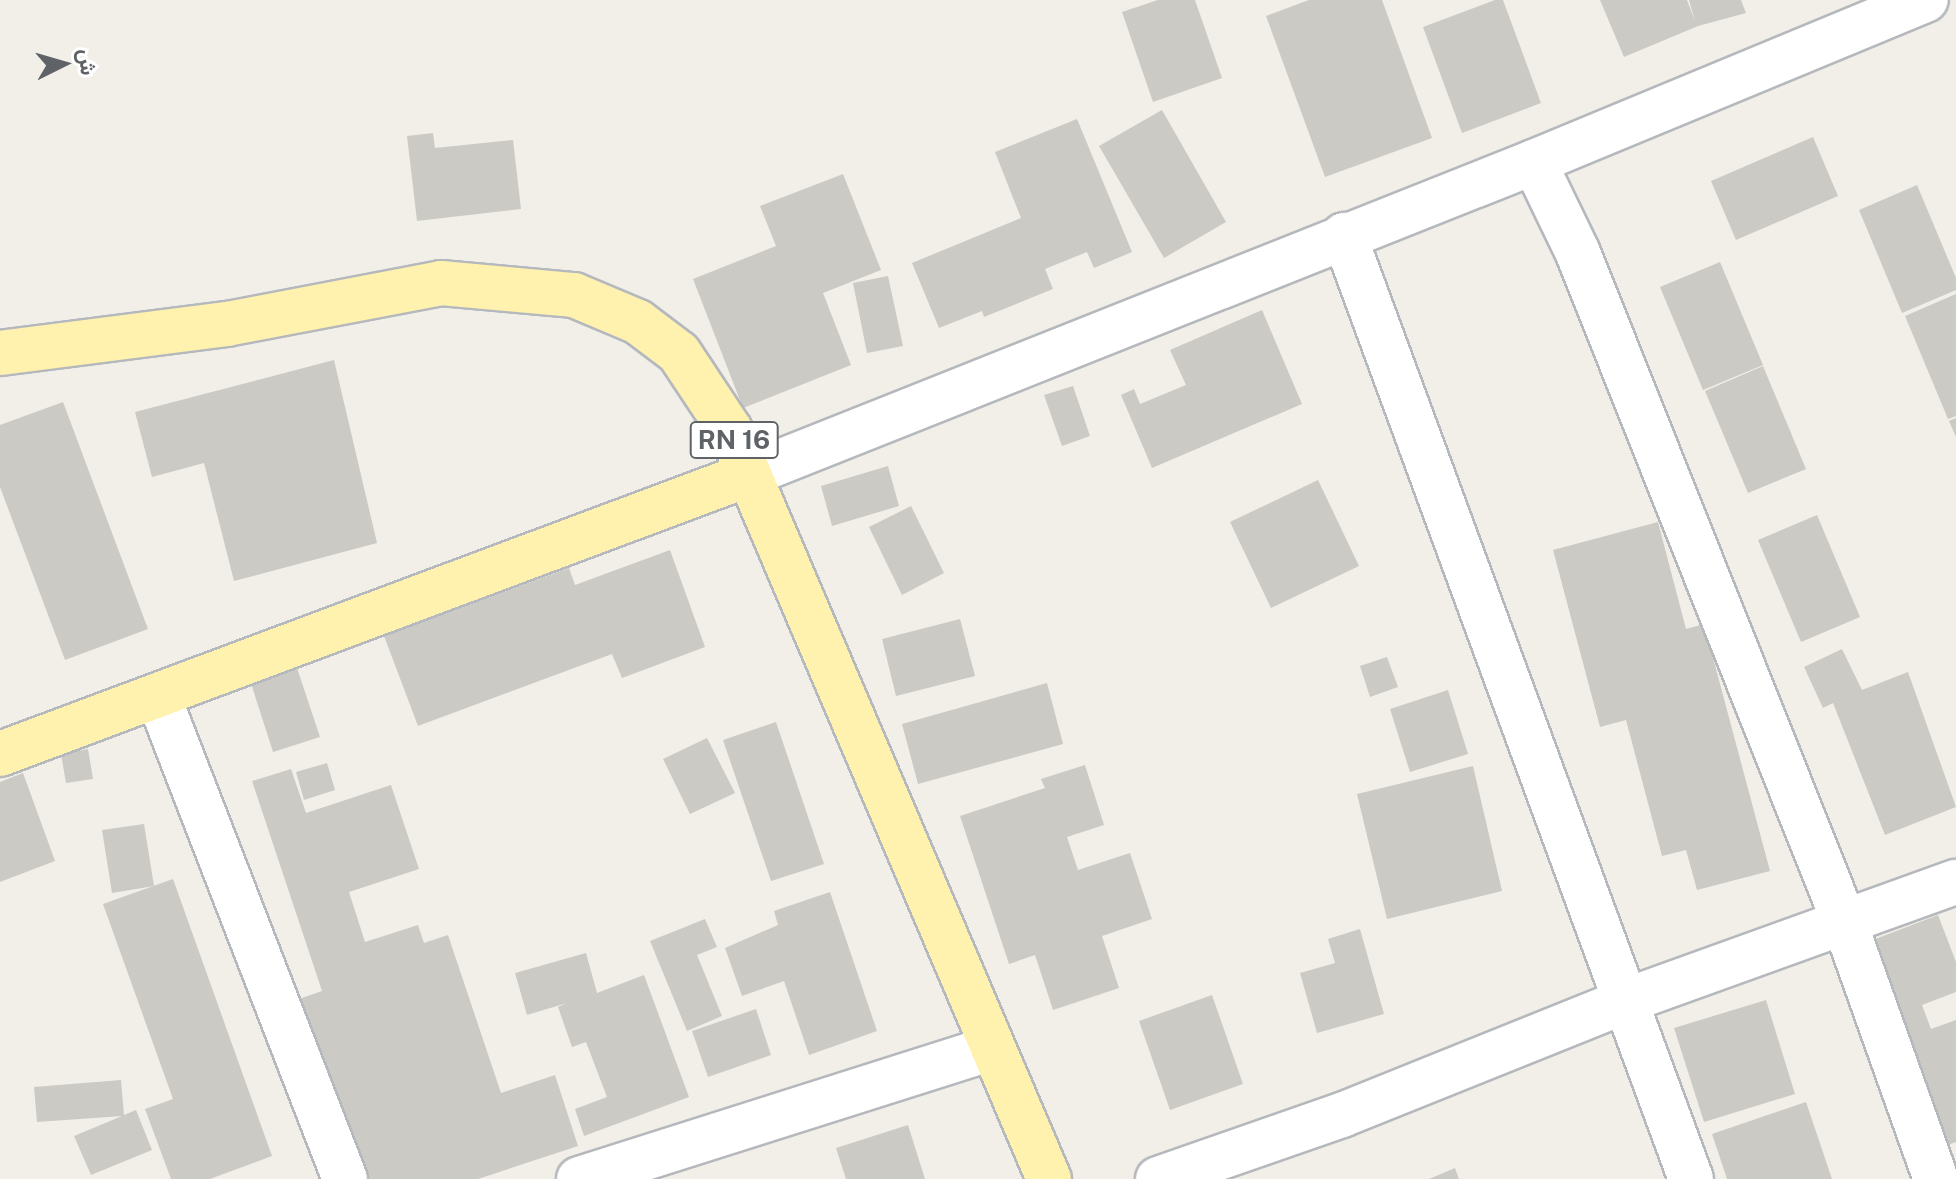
<!DOCTYPE html>
<html>
<head>
<meta charset="utf-8">
<style>
	body { margin:0 }
	#map { position:relative; width:1956px; height:1179px; overflow:hidden; background:#f1efe8; font-family:"Public Sans",Vazirmatn,sans-serif }
	div>[style] { position:absolute }
	[style*='--x'] { left:calc(var(--x)*1px); top:calc(var(--y)*1px); width:calc(var(--w)*1px); rotate:calc(var(--a)*1deg) }
	.building>* { inset:0; background:#cccac5 }
	.roads { filter:drop-shadow(2px 0 #b5b8bc) drop-shadow(-2px 0 #b5b8bc) drop-shadow(0 2px #b5b8bc) drop-shadow(0 -2px #b5b8bc) }
	.minor>* { height:44px; margin:-22px; padding:0 22px; transform-origin:22px; border-radius:22px; background:#fff }
	.major>* { height:44px; margin:-22px; padding:0 22px; transform-origin:22px; border-radius:22px; background:#fff2af }
	span { translate:-50% -50%; white-space:nowrap; text-align:center; line-height:1.15; -webkit-text-stroke:8px #fff; paint-order:stroke }
	.shield-label span { padding:2px 6px; background:#fff; border:2px solid; border-radius:6px; -webkit-text-stroke-width:0 }
	.shield-label { font-size:26px; color:#5f6368; font-weight:700 }
	.north { position:absolute; left:24px; top:24px; width:80px; height:80px; -webkit-text-stroke:6px #fff; paint-order:stroke; rotate:85deg; font-size:22px; font-weight:700; line-height:32px; text-align:center; color:#5f6368 }
	.north::after { content:''; display:block; margin:auto; width:28px; height:36px; background:#5f6368; clip-path:polygon(50% 0,100% 100%,50% 72%,0 100%) }
</style>
</head>
<body>
<div id="map">
	<div class="building">
		<div style="clip-path:polygon(1158px 0,1195px 0,1222px 78px,1153px 102px,1122px 12px)"></div>
		<div style="clip-path:polygon(1309px 0,1382px 0,1432px 138px,1325px 177px,1266px 16px)"></div>
		<div style="clip-path:polygon(1495px 0,1503px 0,1541px 103px,1462px 133px,1423px 27px)"></div>
		<div style="clip-path:polygon(1600px 0,1687px 0,1695px 21px,1689px 0,1741px 0,1746px 13px,1698px 26px,1624px 57px)"></div>
		<div style="clip-path:polygon(1162px 110px,1226px 222px,1164px 258px,1099px 146px)"></div>
		<div style="clip-path:polygon(1077px 119px,1132px 252px,1094px 268px,1087px 252px,1045px 269px,1053px 289px,984px 317px,982px 311px,939px 328px,912px 263px,1021px 218px,995px 152px)"></div>
		<div style="clip-path:polygon(433px 133px,435px 148px,513px 140px,521px 209px,417px 221px,407px 136px)"></div>
		<div style="clip-path:polygon(1813px 137px,1838px 196px,1736px 240px,1711px 181px)"></div>
		<div style="clip-path:polygon(843px 174px,881px 270px,823px 293px,851px 365px,743px 408px,693px 279px,776px 246px,760px 206px)"></div>
		<div style="clip-path:polygon(1917px 185px,1956px 278px,1956px 290px,1902px 313px,1859px 210px)"></div>
		<div style="clip-path:polygon(1720px 262px,1763px 365px,1703px 390px,1660px 287px)"></div>
		<div style="clip-path:polygon(888px 276px,903px 346px,867px 353px,853px 283px)"></div>
		<div style="clip-path:polygon(1956px 294px,1956px 416px,1948px 419px,1905px 316px)"></div>
		<div style="clip-path:polygon(1262px 310px,1302px 404px,1152px 468px,1121px 395px,1134px 389px,1140px 404px,1186px 385px,1170px 350px)"></div>
		<div style="clip-path:polygon(334px 360px,377px 543px,234px 581px,204px 463px,152px 477px,135px 412px)"></div>
		<div style="clip-path:polygon(1763px 366px,1806px 469px,1748px 493px,1705px 391px)"></div>
		<div style="clip-path:polygon(1073px 386px,1090px 436px,1062px 446px,1044px 395px)"></div>
		<div style="clip-path:polygon(63px 402px,148px 629px,65px 660px,0 487px,0 425px)"></div>
		<div style="clip-path:polygon(1956px 418px,1956px 437px,1949px 421px)"></div>
		<div style="clip-path:polygon(888px 466px,899px 506px,832px 526px,821px 486px)"></div>
		<div style="clip-path:polygon(1318px 480px,1359px 566px,1271px 608px,1230px 522px)"></div>
		<div style="clip-path:polygon(911px 506px,944px 573px,902px 595px,869px 527px)"></div>
		<div style="clip-path:polygon(1817px 515px,1860px 617px,1801px 642px,1758px 540px)"></div>
		<div style="clip-path:polygon(1658px 522px,1686px 629px,1704px 624px,1770px 871px,1697px 890px,1686px 850px,1662px 856px,1626px 720px,1600px 727px,1553px 550px)"></div>
		<div style="clip-path:polygon(670px 550px,705px 647px,622px 678px,612px 654px,418px 726px,384px 636px,569px 568px,575px 585px)"></div>
		<div style="clip-path:polygon(960px 619px,975px 676px,896px 696px,882px 639px)"></div>
		<div style="clip-path:polygon(1842px 649px,1862px 690px,1908px 672px,1956px 807px,1885px 835px,1833px 703px,1823px 708px,1804px 667px)"></div>
		<div style="clip-path:polygon(1387px 657px,1398px 687px,1370px 697px,1360px 666px)"></div>
		<div style="clip-path:polygon(295px 662px,320px 737px,273px 752px,249px 677px)"></div>
		<div style="clip-path:polygon(1047px 683px,1063px 744px,918px 784px,902px 724px)"></div>
		<div style="clip-path:polygon(1448px 690px,1468px 754px,1410px 772px,1390px 709px)"></div>
		<div style="clip-path:polygon(776px 722px,824px 864px,771px 881px,723px 740px)"></div>
		<div style="clip-path:polygon(707px 738px,735px 793px,690px 814px,663px 759px)"></div>
		<div style="clip-path:polygon(88px 749px,93px 779px,66px 783px,61px 754px)"></div>
		<div style="clip-path:polygon(327px 763px,335px 790px,304px 800px,296px 772px)"></div>
		<div style="clip-path:polygon(1085px 765px,1104px 825px,1067px 837px,1078px 870px,1130px 853px,1152px 919px,1102px 936px,1119px 988px,1053px 1010px,1035px 955px,1009px 964px,960px 816px,1045px 788px,1041px 779px)"></div>
		<div style="clip-path:polygon(1473px 766px,1502px 891px,1387px 919px,1357px 794px)"></div>
		<div style="clip-path:polygon(291px 769px,306px 813px,391px 785px,419px 869px,349px 892px,365px 942px,418px 925px,424px 943px,448px 935px,501px 1093px,555px 1075px,578px 1146px,478px 1179px,325px 1179px,270px 1009px,322px 991px,252px 781px)"></div>
		<div style="clip-path:polygon(23px 773px,55px 861px,0 882px,0 782px)"></div>
		<div style="clip-path:polygon(144px 824px,154px 886px,112px 893px,102px 830px)"></div>
		<div style="clip-path:polygon(173px 879px,272px 1156px,210px 1179px,171px 1179px,145px 1109px,173px 1099px,103px 904px)"></div>
		<div style="clip-path:polygon(830px 892px,877px 1031px,809px 1055px,784px 981px,742px 996px,725px 948px,778px 925px,774px 911px)"></div>
		<div style="clip-path:polygon(1938px 915px,1956px 962px,1956px 992px,1922px 1005px,1931px 1029px,1956px 1020px,1956px 1142px,1928px 1152px,1869px 1057px,1831px 956px)"></div>
		<div style="clip-path:polygon(705px 919px,717px 947px,697px 955px,722px 1016px,687px 1031px,650px 941px)"></div>
		<div style="clip-path:polygon(1360px 929px,1384px 1014px,1317px 1033px,1300px 973px,1335px 963px,1328px 939px)"></div>
		<div style="clip-path:polygon(586px 953px,597px 993px,644px 975px,689px 1097px,584px 1136px,575px 1109px,607px 1097px,586px 1042px,572px 1047px,558px 1007px,567px 1003px,527px 1015px,515px 973px)"></div>
		<div style="clip-path:polygon(1212px 995px,1243px 1084px,1170px 1110px,1139px 1021px)"></div>
		<div style="clip-path:polygon(1766px 1000px,1795px 1094px,1704px 1122px,1674px 1028px)"></div>
		<div style="clip-path:polygon(756px 1009px,771px 1055px,708px 1077px,692px 1031px)"></div>
		<div style="clip-path:polygon(121px 1080px,124px 1115px,136px 1110px,152px 1150px,91px 1175px,74px 1136px,122px 1116px,37px 1122px,34px 1087px)"></div>
		<div style="clip-path:polygon(1806px 1102px,1832px 1179px,1727px 1179px,1712px 1134px)"></div>
		<div style="clip-path:polygon(908px 1125px,925px 1179px,846px 1179px,836px 1148px)"></div>
		<div style="clip-path:polygon(1455px 1168px,1459px 1179px,1429px 1179px)"></div>
	</div>
	<div class="roads">
		<div class="minor">
			<div style="--x:1534;--y:162;--w:424;--a:-22.5"></div>
			<div style="--x:1344;--y:235;--w:1006;--a:69.82"></div>
			<div style="--x:747;--y:475;--w:847;--a:-21.69"></div>
			<div style="--x:1534;--y:162;--w:101;--a:64.2"></div>
			<div style="--x:1578;--y:253;--w:719;--a:68.29"></div>
			<div style="--x:1844;--y:921;--w:274;--a:70.4"></div>
			<div style="--x:158;--y:696;--w:518;--a:68.84"></div>
			<div style="--x:579;--y:1179;--w:432;--a:-17.6"></div>
			<div style="--x:1158;--y:1179;--w:195;--a:-19.2"></div>
			<div style="--x:1342;--y:1115;--w:305;--a:-21.9"></div>
			<div style="--x:1625;--y:1001;--w:352;--a:-19.8"></div>
		</div>
		<div class="major">
			<div style="--x:0;--y:353;--w:229;--a:-7.3"></div>
			<div style="--x:227;--y:324;--w:218;--a:-10.8"></div>
			<div style="--x:441;--y:283;--w:134;--a:5.2"></div>
			<div style="--x:574;--y:295;--w:69;--a:22.9"></div>
			<div style="--x:638;--y:322;--w:51;--a:37.1"></div>
			<div style="--x:679;--y:353;--w:92;--a:56.5"></div>
			<div style="--x:730;--y:430;--w:814;--a:66.93"></div>
			<div style="--x:0;--y:754;--w:797;--a:-20.48"></div>
		</div>
	</div>
	<div class="shield-label">
		<span style="left:734px;top:440px">RN 16</span>
	</div>
	<div class="north">ش</div>
</div>
</body>
</html>
